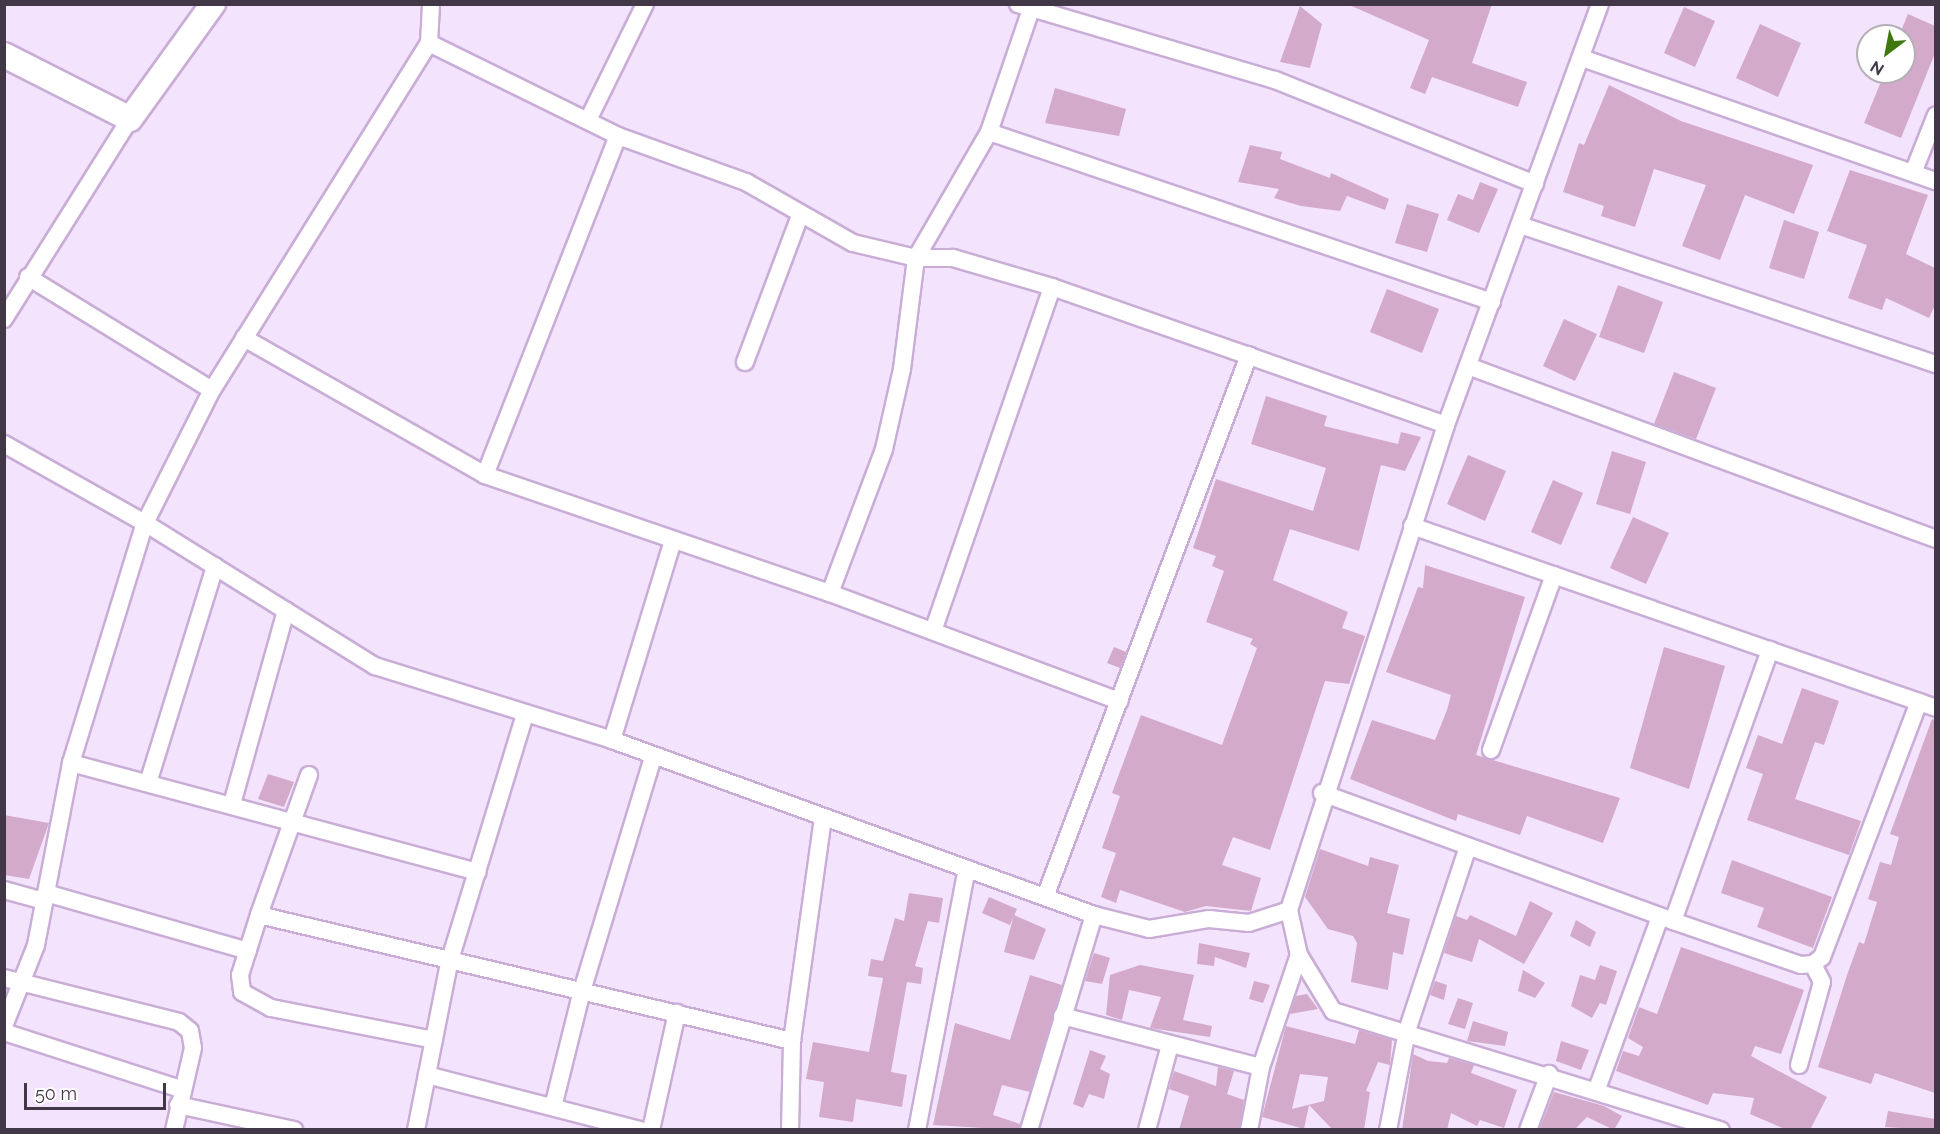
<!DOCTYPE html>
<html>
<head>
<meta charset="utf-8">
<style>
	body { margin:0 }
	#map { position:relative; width:1940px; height:1134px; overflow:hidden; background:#f4e3fc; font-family:Raleway,sans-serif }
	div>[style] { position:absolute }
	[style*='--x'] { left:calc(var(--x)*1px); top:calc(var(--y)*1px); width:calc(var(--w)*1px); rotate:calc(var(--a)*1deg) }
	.building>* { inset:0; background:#d3aac9 }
	.roads { filter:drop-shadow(2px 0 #c9add6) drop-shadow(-2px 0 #c9add6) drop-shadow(0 2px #c9add6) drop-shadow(0 -2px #c9add6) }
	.street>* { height:16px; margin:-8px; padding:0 8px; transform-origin:8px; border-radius:8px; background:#fff }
	.secondary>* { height:24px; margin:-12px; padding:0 12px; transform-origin:12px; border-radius:12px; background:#fff }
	span { translate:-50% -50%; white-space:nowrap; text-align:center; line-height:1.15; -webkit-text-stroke:6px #fff; paint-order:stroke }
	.frame { position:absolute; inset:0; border:6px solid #423747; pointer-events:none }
	.north { position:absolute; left:1856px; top:24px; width:60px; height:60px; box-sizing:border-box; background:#fff; border:2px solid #b3afb5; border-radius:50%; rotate:212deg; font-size:16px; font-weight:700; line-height:24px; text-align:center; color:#423747 }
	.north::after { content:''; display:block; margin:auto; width:21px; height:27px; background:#3f780e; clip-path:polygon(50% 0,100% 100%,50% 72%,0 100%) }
	.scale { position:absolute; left:24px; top:1083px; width:142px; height:27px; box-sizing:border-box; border:3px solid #423747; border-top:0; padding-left:8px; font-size:18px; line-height:21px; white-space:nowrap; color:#423747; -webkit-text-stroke:4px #fff; paint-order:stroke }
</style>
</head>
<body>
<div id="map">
	<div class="building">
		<div style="clip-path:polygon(1347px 4px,1492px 4px,1472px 63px,1527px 82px,1518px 107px,1432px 77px,1425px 94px,1410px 88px,1429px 40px)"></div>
		<div style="clip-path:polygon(1300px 6px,1322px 24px,1310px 68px,1280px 62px)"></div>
		<div style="clip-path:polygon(1684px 7px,1715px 21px,1695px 67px,1664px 53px)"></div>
		<div style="clip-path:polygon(1908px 14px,1935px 26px,1935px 53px,1901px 138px,1864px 123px,1885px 72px,1904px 72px,1904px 36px,1899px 36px)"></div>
		<div style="clip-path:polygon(1760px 24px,1801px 43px,1778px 97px,1736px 78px)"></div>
		<div style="clip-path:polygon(1609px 85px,1681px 121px,1813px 165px,1794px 214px,1745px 195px,1720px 260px,1682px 246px,1706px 185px,1654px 169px,1635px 227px,1601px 216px,1604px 206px,1563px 192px,1579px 143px,1584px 145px)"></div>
		<div style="clip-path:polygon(1055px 88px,1126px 109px,1119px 136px,1045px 123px)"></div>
		<div style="clip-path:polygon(1250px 145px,1282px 152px,1280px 159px,1330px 178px,1331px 173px,1389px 199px,1385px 210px,1347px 196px,1340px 211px,1301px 206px,1274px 198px,1279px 189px,1238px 182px)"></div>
		<div style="clip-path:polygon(1850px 170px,1928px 195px,1906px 254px,1935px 268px,1935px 305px,1929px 318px,1886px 298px,1882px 310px,1848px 298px,1867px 245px,1827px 231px)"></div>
		<div style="clip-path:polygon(1480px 182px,1498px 189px,1479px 233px,1447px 220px,1458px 194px,1473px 200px)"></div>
		<div style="clip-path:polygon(1407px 204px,1439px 214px,1427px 252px,1395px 243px)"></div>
		<div style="clip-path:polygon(1784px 220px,1819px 232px,1804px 279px,1769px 268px)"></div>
		<div style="clip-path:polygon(1618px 285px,1663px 302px,1644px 353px,1599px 337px)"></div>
		<div style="clip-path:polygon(1387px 289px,1439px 309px,1422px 353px,1370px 332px)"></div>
		<div style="clip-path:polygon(1564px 319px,1597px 334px,1575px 381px,1543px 366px)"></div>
		<div style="clip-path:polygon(1674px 372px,1716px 388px,1696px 439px,1654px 424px)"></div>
		<div style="clip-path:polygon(1266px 396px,1327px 416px,1324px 426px,1398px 444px,1401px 432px,1421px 437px,1405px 471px,1381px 465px,1359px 551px,1290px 529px,1273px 580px,1348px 612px,1342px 628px,1365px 636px,1349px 684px,1325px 681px,1270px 850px,1233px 837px,1222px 865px,1261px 878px,1251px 911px,1206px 906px,1185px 912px,1120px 890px,1116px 903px,1101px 897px,1116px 853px,1102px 848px,1120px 796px,1112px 793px,1141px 715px,1222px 745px,1257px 648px,1250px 644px,1253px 639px,1206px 622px,1224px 571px,1212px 566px,1216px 556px,1193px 548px,1216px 479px,1313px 511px,1326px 468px,1251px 444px)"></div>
		<div style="clip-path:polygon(1612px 451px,1646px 462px,1630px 514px,1596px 504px)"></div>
		<div style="clip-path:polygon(1468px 455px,1506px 471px,1485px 521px,1447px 504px)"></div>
		<div style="clip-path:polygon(1553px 480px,1583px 493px,1561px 545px,1531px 532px)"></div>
		<div style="clip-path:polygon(1633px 517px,1669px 533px,1646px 584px,1610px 568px)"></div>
		<div style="clip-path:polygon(1425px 565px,1525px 597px,1476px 755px,1620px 798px,1603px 843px,1527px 816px,1520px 835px,1458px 814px,1456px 821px,1350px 779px,1372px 720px,1435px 740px,1447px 710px,1451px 695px,1386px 672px,1418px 587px,1423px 588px)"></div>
		<div style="clip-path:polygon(1114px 647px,1126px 652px,1120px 668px,1107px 663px)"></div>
		<div style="clip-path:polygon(1664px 647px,1725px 666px,1689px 789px,1630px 768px)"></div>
		<div style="clip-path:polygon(1802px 688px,1839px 701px,1824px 745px,1815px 742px,1795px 799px,1861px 821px,1849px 855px,1747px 820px,1763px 774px,1746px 768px,1758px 735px,1782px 744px)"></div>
		<div style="clip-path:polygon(1932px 719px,1935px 720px,1935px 1093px,1875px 1073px,1871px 1084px,1818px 1067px,1847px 975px,1859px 942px,1864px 944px,1877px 902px,1868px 899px,1880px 862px,1891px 865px,1899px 837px,1890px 834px)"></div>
		<div style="clip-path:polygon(268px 774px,294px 782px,284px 807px,258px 799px)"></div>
		<div style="clip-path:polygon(4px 815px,49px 823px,29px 879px,4px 875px)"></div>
		<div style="clip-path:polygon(1320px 849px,1368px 866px,1370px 857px,1399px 865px,1387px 913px,1410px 919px,1403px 955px,1393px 952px,1388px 990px,1351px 982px,1357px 943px,1353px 936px,1328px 929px,1305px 897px)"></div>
		<div style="clip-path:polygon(1732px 860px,1832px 897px,1813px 948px,1757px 927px,1764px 908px,1721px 893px)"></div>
		<div style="clip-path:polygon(909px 893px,943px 898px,939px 923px,928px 921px,915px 966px,923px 968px,921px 984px,907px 982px,891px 1072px,907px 1075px,902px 1107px,856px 1099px,853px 1122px,819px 1117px,824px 1082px,806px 1079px,813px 1042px,869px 1052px,883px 978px,868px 976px,871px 959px,883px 961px,895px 918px,904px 921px)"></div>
		<div style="clip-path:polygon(989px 897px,1017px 909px,1010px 925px,982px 913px)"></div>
		<div style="clip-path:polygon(1530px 901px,1553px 913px,1524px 964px,1479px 939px,1472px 962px,1444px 953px,1456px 916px,1467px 920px,1470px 915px,1516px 936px)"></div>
		<div style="clip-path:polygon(1014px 915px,1046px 929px,1034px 960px,1004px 952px)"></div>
		<div style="clip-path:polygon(1576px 920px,1596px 932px,1590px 947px,1570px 936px)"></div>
		<div style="clip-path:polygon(1199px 943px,1250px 953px,1246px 968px,1215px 957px,1214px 966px,1197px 964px)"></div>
		<div style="clip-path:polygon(1681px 947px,1804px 990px,1781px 1054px,1755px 1046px,1751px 1056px,1827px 1097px,1810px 1130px,1787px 1130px,1750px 1114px,1754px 1098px,1713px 1093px,1708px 1105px,1616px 1071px,1623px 1051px,1639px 1056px,1643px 1047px,1628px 1038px,1639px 1007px,1657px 1014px)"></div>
		<div style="clip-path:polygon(1094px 953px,1110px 958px,1102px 984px,1085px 981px)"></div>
		<div style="clip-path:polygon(1140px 965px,1194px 975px,1183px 1020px,1212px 1026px,1210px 1037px,1150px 1028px,1161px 997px,1129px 990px,1122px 1020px,1106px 1015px,1110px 975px)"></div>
		<div style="clip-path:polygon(1600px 965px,1617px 971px,1606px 1005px,1600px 1003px,1592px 1018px,1571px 1006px,1580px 975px,1595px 980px)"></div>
		<div style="clip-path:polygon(1523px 970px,1545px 983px,1535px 998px,1518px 991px)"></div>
		<div style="clip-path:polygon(1030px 975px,1062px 985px,1030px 1092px,1002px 1085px,993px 1115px,1020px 1124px,1019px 1130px,933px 1125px,955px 1023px,1010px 1040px)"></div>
		<div style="clip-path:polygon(1254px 981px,1270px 985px,1263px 1003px,1249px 999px)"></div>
		<div style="clip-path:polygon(1435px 981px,1447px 985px,1444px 1000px,1430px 995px)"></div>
		<div style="clip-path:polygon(1307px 994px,1318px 1009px,1290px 1014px,1296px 996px)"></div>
		<div style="clip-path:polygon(1458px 998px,1473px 1003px,1465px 1029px,1448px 1024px)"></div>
		<div style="clip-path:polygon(1473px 1021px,1508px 1032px,1505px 1046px,1467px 1041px)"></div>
		<div style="clip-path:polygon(evenodd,1286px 1026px,1355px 1044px,1359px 1030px,1392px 1040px,1390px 1065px,1378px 1062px,1366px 1091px,1370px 1092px,1364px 1130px,1333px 1130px,1309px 1105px,1304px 1129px,1262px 1117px,1286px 1026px,1300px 1074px,1328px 1077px,1324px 1101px,1292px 1109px,1300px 1074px)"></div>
		<div style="clip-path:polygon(1561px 1041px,1589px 1050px,1581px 1070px,1556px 1061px)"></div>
		<div style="clip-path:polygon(1090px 1050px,1106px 1056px,1100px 1069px,1110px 1074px,1104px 1099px,1089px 1094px,1083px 1108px,1073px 1104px)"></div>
		<div style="clip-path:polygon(1413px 1054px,1428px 1061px,1447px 1063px,1449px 1058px,1474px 1065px,1471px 1073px,1517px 1090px,1504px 1128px,1480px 1120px,1477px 1126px,1451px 1113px,1447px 1130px,1402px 1130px)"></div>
		<div style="clip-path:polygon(1218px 1067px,1234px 1071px,1227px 1094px,1244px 1100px,1239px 1130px,1179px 1130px,1189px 1096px,1169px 1089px,1174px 1071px,1216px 1086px)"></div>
		<div style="clip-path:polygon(1554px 1092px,1604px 1106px,1622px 1116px,1614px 1130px,1587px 1117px,1574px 1130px,1544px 1130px,1540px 1128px)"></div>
		<div style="clip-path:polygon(1888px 1111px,1935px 1119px,1935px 1130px,1885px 1127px)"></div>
	</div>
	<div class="roads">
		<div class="street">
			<div style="--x:1018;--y:4;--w:268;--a:16.5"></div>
			<div style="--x:1275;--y:80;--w:280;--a:21.8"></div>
			<div style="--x:1600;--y:4;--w:448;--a:110.1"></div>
			<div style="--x:1446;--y:425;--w:510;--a:107.94"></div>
			<div style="--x:1289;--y:910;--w:46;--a:77.5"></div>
			<div style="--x:1299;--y:955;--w:66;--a:58.7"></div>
			<div style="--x:1333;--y:1011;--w:406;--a:17.1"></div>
			<div style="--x:429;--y:43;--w:211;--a:26.2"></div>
			<div style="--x:618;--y:136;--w:136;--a:19.8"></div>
			<div style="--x:746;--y:182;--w:123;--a:29.7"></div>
			<div style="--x:853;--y:243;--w:65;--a:13.4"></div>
			<div style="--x:916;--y:258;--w:37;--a:0"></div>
			<div style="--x:953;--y:258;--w:103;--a:16.3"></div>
			<div style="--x:1052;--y:287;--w:417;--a:19.3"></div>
			<div style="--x:1582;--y:58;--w:375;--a:19.2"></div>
			<div style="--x:588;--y:120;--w:129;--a:-63.8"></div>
			<div style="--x:989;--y:132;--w:531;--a:18.67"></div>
			<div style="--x:1913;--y:173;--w:62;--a:-68.4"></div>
			<div style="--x:1520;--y:225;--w:439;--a:18.5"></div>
			<div style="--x:28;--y:277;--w:216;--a:31.6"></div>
			<div style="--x:4;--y:319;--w:236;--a:-57.8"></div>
			<div style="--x:244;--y:338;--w:277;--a:29.6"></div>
			<div style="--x:485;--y:475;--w:365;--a:18.9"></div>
			<div style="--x:830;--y:593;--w:309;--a:20.5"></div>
			<div style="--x:745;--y:362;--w:156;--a:-69.4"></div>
			<div style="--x:1468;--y:366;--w:499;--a:20.3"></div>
			<div style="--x:4;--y:444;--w:162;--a:29.3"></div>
			<div style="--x:145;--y:523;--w:271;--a:31.9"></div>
			<div style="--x:375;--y:666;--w:248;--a:17.3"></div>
			<div style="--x:612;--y:740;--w:513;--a:19.95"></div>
			<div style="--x:1094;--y:915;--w:57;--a:14.3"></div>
			<div style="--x:1149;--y:929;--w:61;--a:-9.5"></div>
			<div style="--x:1209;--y:919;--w:40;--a:5.7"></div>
			<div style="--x:1249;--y:923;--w:42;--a:-18"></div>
			<div style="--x:485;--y:475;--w:364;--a:-68.6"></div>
			<div style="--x:1412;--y:526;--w:555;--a:19.15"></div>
			<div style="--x:830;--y:593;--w:154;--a:-69.4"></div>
			<div style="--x:884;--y:449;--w:82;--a:-77.3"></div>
			<div style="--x:902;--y:369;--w:112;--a:-82.8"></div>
			<div style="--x:916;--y:258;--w:146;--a:-59.9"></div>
			<div style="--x:989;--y:132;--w:130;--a:-71.1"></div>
			<div style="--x:933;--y:631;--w:364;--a:-70.9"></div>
			<div style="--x:612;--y:740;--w:208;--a:-73"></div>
			<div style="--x:1491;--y:750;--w:186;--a:-70.2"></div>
			<div style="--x:71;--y:763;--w:421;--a:15"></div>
			<div style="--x:309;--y:775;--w:149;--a:109.7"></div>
			<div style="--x:259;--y:915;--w:63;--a:107.6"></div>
			<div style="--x:240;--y:975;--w:17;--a:83"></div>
			<div style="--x:242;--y:992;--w:33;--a:29"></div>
			<div style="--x:271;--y:1008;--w:166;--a:11.1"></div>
			<div style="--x:148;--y:783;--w:227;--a:-72.8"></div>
			<div style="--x:1322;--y:793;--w:374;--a:20"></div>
			<div style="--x:1673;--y:921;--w:135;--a:19"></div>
			<div style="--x:1801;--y:965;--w:12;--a:-5"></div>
			<div style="--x:1813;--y:964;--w:11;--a:-38"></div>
			<div style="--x:1822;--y:957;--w:273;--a:-69.2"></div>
			<div style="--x:232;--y:804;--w:201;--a:-74.4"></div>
			<div style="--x:4;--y:890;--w:41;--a:15.4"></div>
			<div style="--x:46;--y:893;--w:210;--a:16"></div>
			<div style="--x:1045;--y:897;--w:579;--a:-69.37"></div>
			<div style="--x:259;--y:915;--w:548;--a:13.3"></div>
			<div style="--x:1673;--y:921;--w:288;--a:-70.3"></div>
			<div style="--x:4;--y:978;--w:180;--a:14.1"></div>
			<div style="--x:179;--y:1022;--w:14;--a:39"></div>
			<div style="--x:190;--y:1031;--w:17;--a:80"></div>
			<div style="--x:193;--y:1048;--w:84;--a:103"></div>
			<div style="--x:1062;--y:1016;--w:205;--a:14.4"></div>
			<div style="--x:4;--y:1026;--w:87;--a:-68.4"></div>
			<div style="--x:36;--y:945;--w:185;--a:-79.1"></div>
			<div style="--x:71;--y:763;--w:251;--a:-72.9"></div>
			<div style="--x:145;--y:523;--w:149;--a:-63.3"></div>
			<div style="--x:212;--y:390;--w:409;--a:-58"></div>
			<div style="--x:429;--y:43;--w:39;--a:-87"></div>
			<div style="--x:4;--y:1032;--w:186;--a:17.9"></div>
			<div style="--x:1799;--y:1065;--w:86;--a:-74.5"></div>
			<div style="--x:1822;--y:982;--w:20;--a:-117"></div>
			<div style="--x:427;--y:1075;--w:220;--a:14.5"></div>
			<div style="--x:1597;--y:1089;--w:183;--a:-69.9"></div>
			<div style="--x:178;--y:1105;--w:119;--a:12.2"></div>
			<div style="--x:553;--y:1107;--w:120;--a:-76"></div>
			<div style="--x:582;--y:991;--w:245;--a:-73.1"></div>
			<div style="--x:416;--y:1130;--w:170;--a:-78.8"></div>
			<div style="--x:449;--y:963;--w:259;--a:-73"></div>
			<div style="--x:651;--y:1130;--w:120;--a:-77.5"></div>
			<div style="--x:790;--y:1130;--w:89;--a:-88.7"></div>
			<div style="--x:792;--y:1041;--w:224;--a:-82.1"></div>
			<div style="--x:917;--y:1130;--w:266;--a:-79.2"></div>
			<div style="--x:1029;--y:1130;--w:225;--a:-73.2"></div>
			<div style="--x:1147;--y:1130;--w:88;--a:-74.9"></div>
			<div style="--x:1249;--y:1130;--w:64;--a:-79.2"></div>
			<div style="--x:1261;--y:1067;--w:118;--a:-71.3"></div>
			<div style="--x:1388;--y:1130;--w:101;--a:-79.1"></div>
			<div style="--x:1407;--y:1031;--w:194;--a:-71.7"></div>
			<div style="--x:1528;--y:1130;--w:60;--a:-69.4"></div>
		</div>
		<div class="secondary">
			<div style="--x:4;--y:55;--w:141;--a:26.9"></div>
			<div style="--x:130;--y:119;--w:142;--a:-54.2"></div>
		</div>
	</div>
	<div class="frame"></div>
	<div class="north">N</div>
	<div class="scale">50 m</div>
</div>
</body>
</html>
